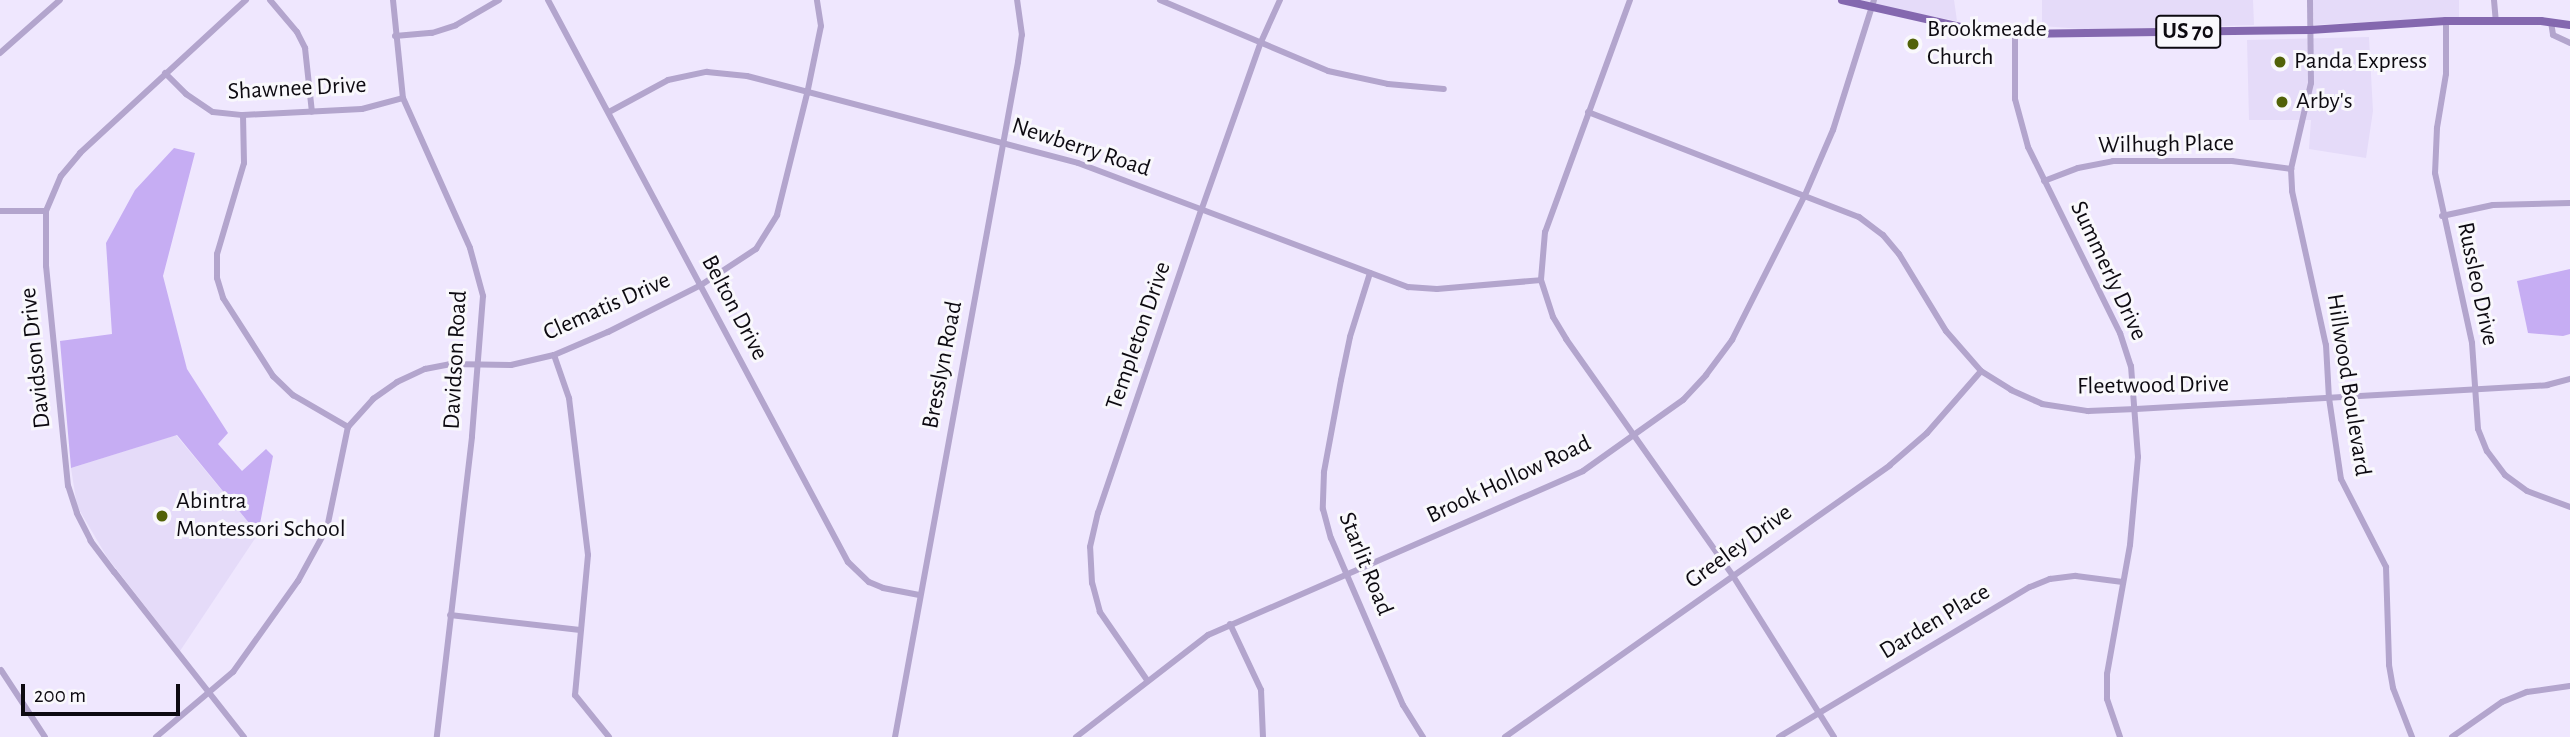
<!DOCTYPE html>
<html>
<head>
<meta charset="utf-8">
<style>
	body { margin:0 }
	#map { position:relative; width:2570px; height:737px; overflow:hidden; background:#efe7fe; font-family:"Alegreya Sans",sans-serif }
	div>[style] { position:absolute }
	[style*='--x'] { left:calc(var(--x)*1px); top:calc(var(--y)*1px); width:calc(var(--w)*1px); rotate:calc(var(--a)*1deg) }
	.built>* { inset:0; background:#e5dbf9 }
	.green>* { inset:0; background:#c6adf3 }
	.minor>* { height:6px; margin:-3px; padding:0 3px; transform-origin:3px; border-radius:3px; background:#b3a5cd }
	.major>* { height:8px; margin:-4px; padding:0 4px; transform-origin:4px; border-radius:4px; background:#8468af }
	.dots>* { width:19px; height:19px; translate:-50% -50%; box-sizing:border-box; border:4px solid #f9f8fc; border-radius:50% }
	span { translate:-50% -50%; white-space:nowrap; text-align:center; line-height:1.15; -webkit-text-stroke:6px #f9f8fc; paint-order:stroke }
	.shield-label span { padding:2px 5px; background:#f9f8fc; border:2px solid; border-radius:5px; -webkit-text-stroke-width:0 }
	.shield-label { font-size:23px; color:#0d0a11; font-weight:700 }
	.poi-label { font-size:24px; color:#0d0a11 }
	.left { translate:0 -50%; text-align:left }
	.street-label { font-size:24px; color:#0d0a11 }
	.scale { position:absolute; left:21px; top:684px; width:159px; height:32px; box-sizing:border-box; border:4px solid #0d0a11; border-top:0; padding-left:9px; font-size:21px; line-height:24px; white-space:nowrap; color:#0d0a11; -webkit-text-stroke:5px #f9f8fc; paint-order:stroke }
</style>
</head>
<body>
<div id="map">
	<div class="built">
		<div style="clip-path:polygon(1859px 0,1954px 0,1957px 21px,1893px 9px)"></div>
		<div style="clip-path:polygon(2042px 0,2253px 0,2254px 25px,2095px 30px,2042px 26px)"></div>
		<div style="clip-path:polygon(2313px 0,2459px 0,2459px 17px,2314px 25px)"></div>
		<div style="clip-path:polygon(2369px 37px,2373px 111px,2366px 158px,2309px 149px,2311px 120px,2249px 120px,2247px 40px)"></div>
		<div style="clip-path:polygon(176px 435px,258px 534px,180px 651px,107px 557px,77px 506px,71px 468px)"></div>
	</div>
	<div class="green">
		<div style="clip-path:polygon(174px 148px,195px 153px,163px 276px,187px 369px,228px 433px,218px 444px,242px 471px,266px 449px,273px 456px,258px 534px,177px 435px,71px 468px,60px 341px,112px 334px,106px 243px,135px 190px)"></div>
		<div style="clip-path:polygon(2570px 269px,2570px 334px,2563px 336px,2528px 333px,2517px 281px)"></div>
	</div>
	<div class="minor">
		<div style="--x:270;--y:0;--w:42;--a:49.8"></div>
		<div style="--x:297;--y:32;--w:18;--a:63"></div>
		<div style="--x:305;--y:48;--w:64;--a:83.8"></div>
		<div style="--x:393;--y:0;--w:99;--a:84.2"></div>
		<div style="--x:403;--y:98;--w:164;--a:65.9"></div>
		<div style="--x:470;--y:248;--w:50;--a:74.8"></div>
		<div style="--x:483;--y:296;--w:141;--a:94.5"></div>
		<div style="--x:472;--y:437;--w:302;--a:96.7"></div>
		<div style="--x:548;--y:0;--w:637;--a:61.91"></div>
		<div style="--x:848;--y:562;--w:29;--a:44"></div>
		<div style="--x:869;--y:582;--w:15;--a:23"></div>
		<div style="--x:883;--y:588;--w:37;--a:11"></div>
		<div style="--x:1160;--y:0;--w:182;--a:22.9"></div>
		<div style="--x:1328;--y:71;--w:61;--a:12.2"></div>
		<div style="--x:1388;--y:84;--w:56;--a:5.1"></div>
		<div style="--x:1630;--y:0;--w:247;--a:110.1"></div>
		<div style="--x:1545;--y:232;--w:48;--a:94.8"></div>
		<div style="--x:1541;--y:280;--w:39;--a:72"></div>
		<div style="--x:1553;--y:317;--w:26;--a:59"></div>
		<div style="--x:1566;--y:339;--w:290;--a:54.8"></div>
		<div style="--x:1733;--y:576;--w:190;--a:57.9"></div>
		<div style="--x:2310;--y:0;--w:83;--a:89.3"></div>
		<div style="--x:2311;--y:83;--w:88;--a:103.1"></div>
		<div style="--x:2291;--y:169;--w:22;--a:87"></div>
		<div style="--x:2292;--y:191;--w:158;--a:77.6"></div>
		<div style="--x:2326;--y:345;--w:53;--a:86.8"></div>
		<div style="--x:2329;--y:398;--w:82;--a:81.6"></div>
		<div style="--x:2341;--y:479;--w:99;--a:62.9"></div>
		<div style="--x:2386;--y:567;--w:98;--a:88.2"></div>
		<div style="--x:2389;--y:665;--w:23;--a:80"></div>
		<div style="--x:2393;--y:688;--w:53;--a:68.8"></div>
		<div style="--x:2494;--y:0;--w:21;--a:85"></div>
		<div style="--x:2446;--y:21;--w:53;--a:90"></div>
		<div style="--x:2446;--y:74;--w:55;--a:99.5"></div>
		<div style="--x:2437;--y:128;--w:45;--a:92.5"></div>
		<div style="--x:2435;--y:173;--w:174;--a:77.7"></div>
		<div style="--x:2472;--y:343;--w:86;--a:86"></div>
		<div style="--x:2478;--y:429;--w:24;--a:68"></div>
		<div style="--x:2487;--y:451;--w:30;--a:53"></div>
		<div style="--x:2505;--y:475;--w:27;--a:36"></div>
		<div style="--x:2527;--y:491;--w:46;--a:20.4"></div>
		<div style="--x:2551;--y:22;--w:13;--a:81"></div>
		<div style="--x:2553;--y:35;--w:19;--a:25"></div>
		<div style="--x:2015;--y:34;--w:65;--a:90"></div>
		<div style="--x:2015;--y:99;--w:50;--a:74.8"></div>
		<div style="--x:2028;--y:147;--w:208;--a:63.7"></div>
		<div style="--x:2120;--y:333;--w:35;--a:72"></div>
		<div style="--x:2131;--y:366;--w:91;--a:85.6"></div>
		<div style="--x:2138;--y:457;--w:88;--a:95.2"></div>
		<div style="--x:2130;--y:545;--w:131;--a:100.1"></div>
		<div style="--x:2107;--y:674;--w:25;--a:90"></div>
		<div style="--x:2107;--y:699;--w:40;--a:71.1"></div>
		<div style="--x:395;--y:36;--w:37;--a:-5"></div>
		<div style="--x:432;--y:33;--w:25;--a:-18"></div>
		<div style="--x:456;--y:25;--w:50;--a:-30.2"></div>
		<div style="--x:0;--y:53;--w:80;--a:-41.5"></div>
		<div style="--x:165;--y:73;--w:30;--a:45"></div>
		<div style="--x:186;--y:94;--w:32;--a:34"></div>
		<div style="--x:213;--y:112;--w:30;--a:6"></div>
		<div style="--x:243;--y:115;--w:119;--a:-2.9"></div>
		<div style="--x:362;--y:109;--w:42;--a:-15"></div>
		<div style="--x:609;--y:112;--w:67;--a:-28.5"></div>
		<div style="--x:668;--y:80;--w:40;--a:-12"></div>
		<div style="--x:707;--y:72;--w:40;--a:5.7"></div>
		<div style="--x:747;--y:76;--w:342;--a:14.7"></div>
		<div style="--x:1078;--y:163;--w:353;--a:20.6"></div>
		<div style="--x:1408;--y:287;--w:29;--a:4"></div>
		<div style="--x:1437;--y:289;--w:104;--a:-4.9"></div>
		<div style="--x:1588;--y:112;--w:291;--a:21.2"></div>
		<div style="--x:1859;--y:217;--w:30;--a:37"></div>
		<div style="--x:1883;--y:235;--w:25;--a:50"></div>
		<div style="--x:1899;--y:254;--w:90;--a:58.6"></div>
		<div style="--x:1946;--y:331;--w:53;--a:48.8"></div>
		<div style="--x:1981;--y:371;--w:36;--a:32"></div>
		<div style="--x:2011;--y:390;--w:34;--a:24"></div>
		<div style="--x:2042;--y:404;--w:47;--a:8.7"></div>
		<div style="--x:2088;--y:411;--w:48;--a:-2.4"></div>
		<div style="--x:2136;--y:409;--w:412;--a:-3.3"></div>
		<div style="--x:2547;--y:385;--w:24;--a:-15"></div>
		<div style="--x:243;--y:115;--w:48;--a:88.8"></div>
		<div style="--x:244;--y:163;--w:95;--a:106.5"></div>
		<div style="--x:217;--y:254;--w:24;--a:90"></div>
		<div style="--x:217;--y:278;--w:21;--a:73"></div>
		<div style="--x:223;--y:298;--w:93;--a:57.3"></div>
		<div style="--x:273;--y:376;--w:28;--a:44"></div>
		<div style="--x:293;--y:395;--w:64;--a:30.2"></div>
		<div style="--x:2044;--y:181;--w:36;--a:-21"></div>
		<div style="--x:2078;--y:168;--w:36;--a:-11"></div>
		<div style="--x:2113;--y:161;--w:119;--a:0"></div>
		<div style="--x:2232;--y:161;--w:60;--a:7.7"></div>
		<div style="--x:0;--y:211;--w:46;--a:0"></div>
		<div style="--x:2442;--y:216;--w:52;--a:-12.2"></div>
		<div style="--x:2493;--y:205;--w:77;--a:-1.5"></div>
		<div style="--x:1370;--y:273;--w:67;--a:107.4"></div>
		<div style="--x:1350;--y:337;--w:44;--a:101.8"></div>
		<div style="--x:1341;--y:380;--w:94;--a:100.5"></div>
		<div style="--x:1324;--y:472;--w:37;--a:92"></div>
		<div style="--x:1323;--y:509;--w:30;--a:75"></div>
		<div style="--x:1331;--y:538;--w:182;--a:66.7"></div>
		<div style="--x:1403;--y:705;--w:38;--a:58"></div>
		<div style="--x:554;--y:355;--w:46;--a:70.8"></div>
		<div style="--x:569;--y:398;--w:158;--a:83.1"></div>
		<div style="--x:588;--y:555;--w:141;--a:95.3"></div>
		<div style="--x:575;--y:695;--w:54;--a:51"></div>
		<div style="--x:450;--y:615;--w:131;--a:6.6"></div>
		<div style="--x:1230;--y:624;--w:73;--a:64.8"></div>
		<div style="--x:1261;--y:690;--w:47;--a:87.6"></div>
		<div style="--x:1;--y:670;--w:80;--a:56.7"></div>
		<div style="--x:1147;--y:680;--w:83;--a:-124.7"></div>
		<div style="--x:1100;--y:612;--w:30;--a:-105"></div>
		<div style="--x:1092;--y:583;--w:36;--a:-93"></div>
		<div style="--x:1090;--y:547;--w:35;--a:-77"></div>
		<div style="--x:1098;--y:513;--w:319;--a:-71.2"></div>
		<div style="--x:1201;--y:211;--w:179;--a:-70.5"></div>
		<div style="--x:1261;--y:42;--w:46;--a:-65.7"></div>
		<div style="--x:156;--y:737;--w:101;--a:-40.2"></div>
		<div style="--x:233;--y:672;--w:112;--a:-54.5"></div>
		<div style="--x:298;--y:581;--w:60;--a:-61.3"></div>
		<div style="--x:327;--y:528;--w:103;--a:-78.3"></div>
		<div style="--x:348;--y:427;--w:38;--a:-48"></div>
		<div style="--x:373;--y:399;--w:29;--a:-35"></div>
		<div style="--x:397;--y:382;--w:31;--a:-25"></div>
		<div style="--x:425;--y:369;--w:25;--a:-11"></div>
		<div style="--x:450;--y:364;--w:61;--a:0.9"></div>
		<div style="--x:511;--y:365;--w:44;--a:-13.1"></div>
		<div style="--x:554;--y:355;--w:59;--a:-23.1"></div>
		<div style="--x:608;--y:332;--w:104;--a:-26.8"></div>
		<div style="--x:701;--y:285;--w:66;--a:-33.2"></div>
		<div style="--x:756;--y:249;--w:40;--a:-58"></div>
		<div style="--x:777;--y:215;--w:125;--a:-76.1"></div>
		<div style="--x:807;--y:94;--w:69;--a:-78.4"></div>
		<div style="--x:821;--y:26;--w:26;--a:-99"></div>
		<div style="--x:244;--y:737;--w:210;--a:-128.2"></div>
		<div style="--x:114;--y:572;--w:39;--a:-127"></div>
		<div style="--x:91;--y:541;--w:31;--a:-117"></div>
		<div style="--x:77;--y:513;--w:28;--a:-108"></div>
		<div style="--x:68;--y:486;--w:221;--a:-95.7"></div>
		<div style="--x:46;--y:266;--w:55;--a:-90"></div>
		<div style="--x:46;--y:211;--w:38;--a:-67"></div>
		<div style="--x:61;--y:176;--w:30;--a:-50"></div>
		<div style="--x:80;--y:153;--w:226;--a:-42.7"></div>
		<div style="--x:895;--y:737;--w:686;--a:-79.67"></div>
		<div style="--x:1018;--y:62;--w:27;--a:-82"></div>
		<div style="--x:1022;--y:35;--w:35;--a:-98"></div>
		<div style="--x:1076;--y:737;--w:167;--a:-37.7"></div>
		<div style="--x:1208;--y:635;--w:409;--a:-23.6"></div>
		<div style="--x:1583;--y:471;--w:123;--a:-35.4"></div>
		<div style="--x:1683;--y:400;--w:34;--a:-47"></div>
		<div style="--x:1706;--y:375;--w:44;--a:-53.4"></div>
		<div style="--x:1732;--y:340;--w:162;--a:-63.3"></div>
		<div style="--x:1805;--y:195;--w:71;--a:-66.7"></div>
		<div style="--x:1833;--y:130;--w:136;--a:-72.5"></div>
		<div style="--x:1505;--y:737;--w:471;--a:-35.2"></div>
		<div style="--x:1890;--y:465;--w:49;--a:-40.9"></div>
		<div style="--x:1927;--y:433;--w:82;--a:-48.9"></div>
		<div style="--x:1779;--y:737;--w:292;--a:-30.9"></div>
		<div style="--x:2030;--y:587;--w:22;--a:-22"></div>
		<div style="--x:2050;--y:579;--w:26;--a:-7"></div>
		<div style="--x:2076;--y:576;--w:47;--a:7.3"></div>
		<div style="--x:2452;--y:737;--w:61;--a:-35"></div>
		<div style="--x:2502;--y:702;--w:27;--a:-22"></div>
		<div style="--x:2527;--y:692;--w:43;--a:-7.9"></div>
	</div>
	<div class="major">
		<div style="--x:1842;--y:0;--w:126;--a:12.8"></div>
		<div style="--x:1965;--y:28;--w:50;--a:6.8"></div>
		<div style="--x:2015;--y:34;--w:295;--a:-0.8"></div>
		<div style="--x:2310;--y:30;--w:136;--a:-3.8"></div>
		<div style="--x:2446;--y:21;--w:95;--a:0"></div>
		<div style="--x:2541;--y:21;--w:29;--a:8"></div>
	</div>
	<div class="dots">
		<div style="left:1913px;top:44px;background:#526208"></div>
		<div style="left:2280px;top:62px;background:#526208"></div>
		<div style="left:2282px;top:102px;background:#526208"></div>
		<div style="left:162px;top:516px;background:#526208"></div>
	</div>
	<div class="shield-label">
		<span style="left:2188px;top:32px">US 70</span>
	</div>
	<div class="poi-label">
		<span class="left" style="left:1927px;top:44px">Brookmeade<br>Church</span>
		<span class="left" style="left:2294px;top:62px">Panda Express</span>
		<span class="left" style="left:2296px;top:102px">Arby's</span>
		<span class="left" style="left:176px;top:516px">Abintra<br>Montessori School</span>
	</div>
	<div class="street-label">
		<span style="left:297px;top:89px;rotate:-3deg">Shawnee Drive</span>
		<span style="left:2166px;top:145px;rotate:-1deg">Wilhugh Place</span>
		<span style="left:1081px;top:148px;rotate:18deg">Newberry Road</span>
		<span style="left:2108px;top:271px;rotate:65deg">Summerly Drive</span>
		<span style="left:2477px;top:284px;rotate:78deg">Russleo Drive</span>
		<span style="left:607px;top:307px;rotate:-24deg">Clematis Drive</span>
		<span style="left:734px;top:308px;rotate:62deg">Belton Drive</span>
		<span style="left:1139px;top:336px;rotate:-71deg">Templeton Drive</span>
		<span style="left:36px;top:358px;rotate:-96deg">Davidson Drive</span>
		<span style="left:456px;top:360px;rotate:-87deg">Davidson Road</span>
		<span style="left:943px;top:365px;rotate:-79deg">Bresslyn Road</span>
		<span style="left:2348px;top:385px;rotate:81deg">Hillwood Boulevard</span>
		<span style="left:2153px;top:386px;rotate:-1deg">Fleetwood Drive</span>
		<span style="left:1509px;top:480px;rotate:-25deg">Brook Hollow Road</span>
		<span style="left:1739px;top:547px;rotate:-36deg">Greeley Drive</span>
		<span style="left:1365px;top:564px;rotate:68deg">Starlit Road</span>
		<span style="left:1935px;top:622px;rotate:-31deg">Darden Place</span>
	</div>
	<div class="scale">200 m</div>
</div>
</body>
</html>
